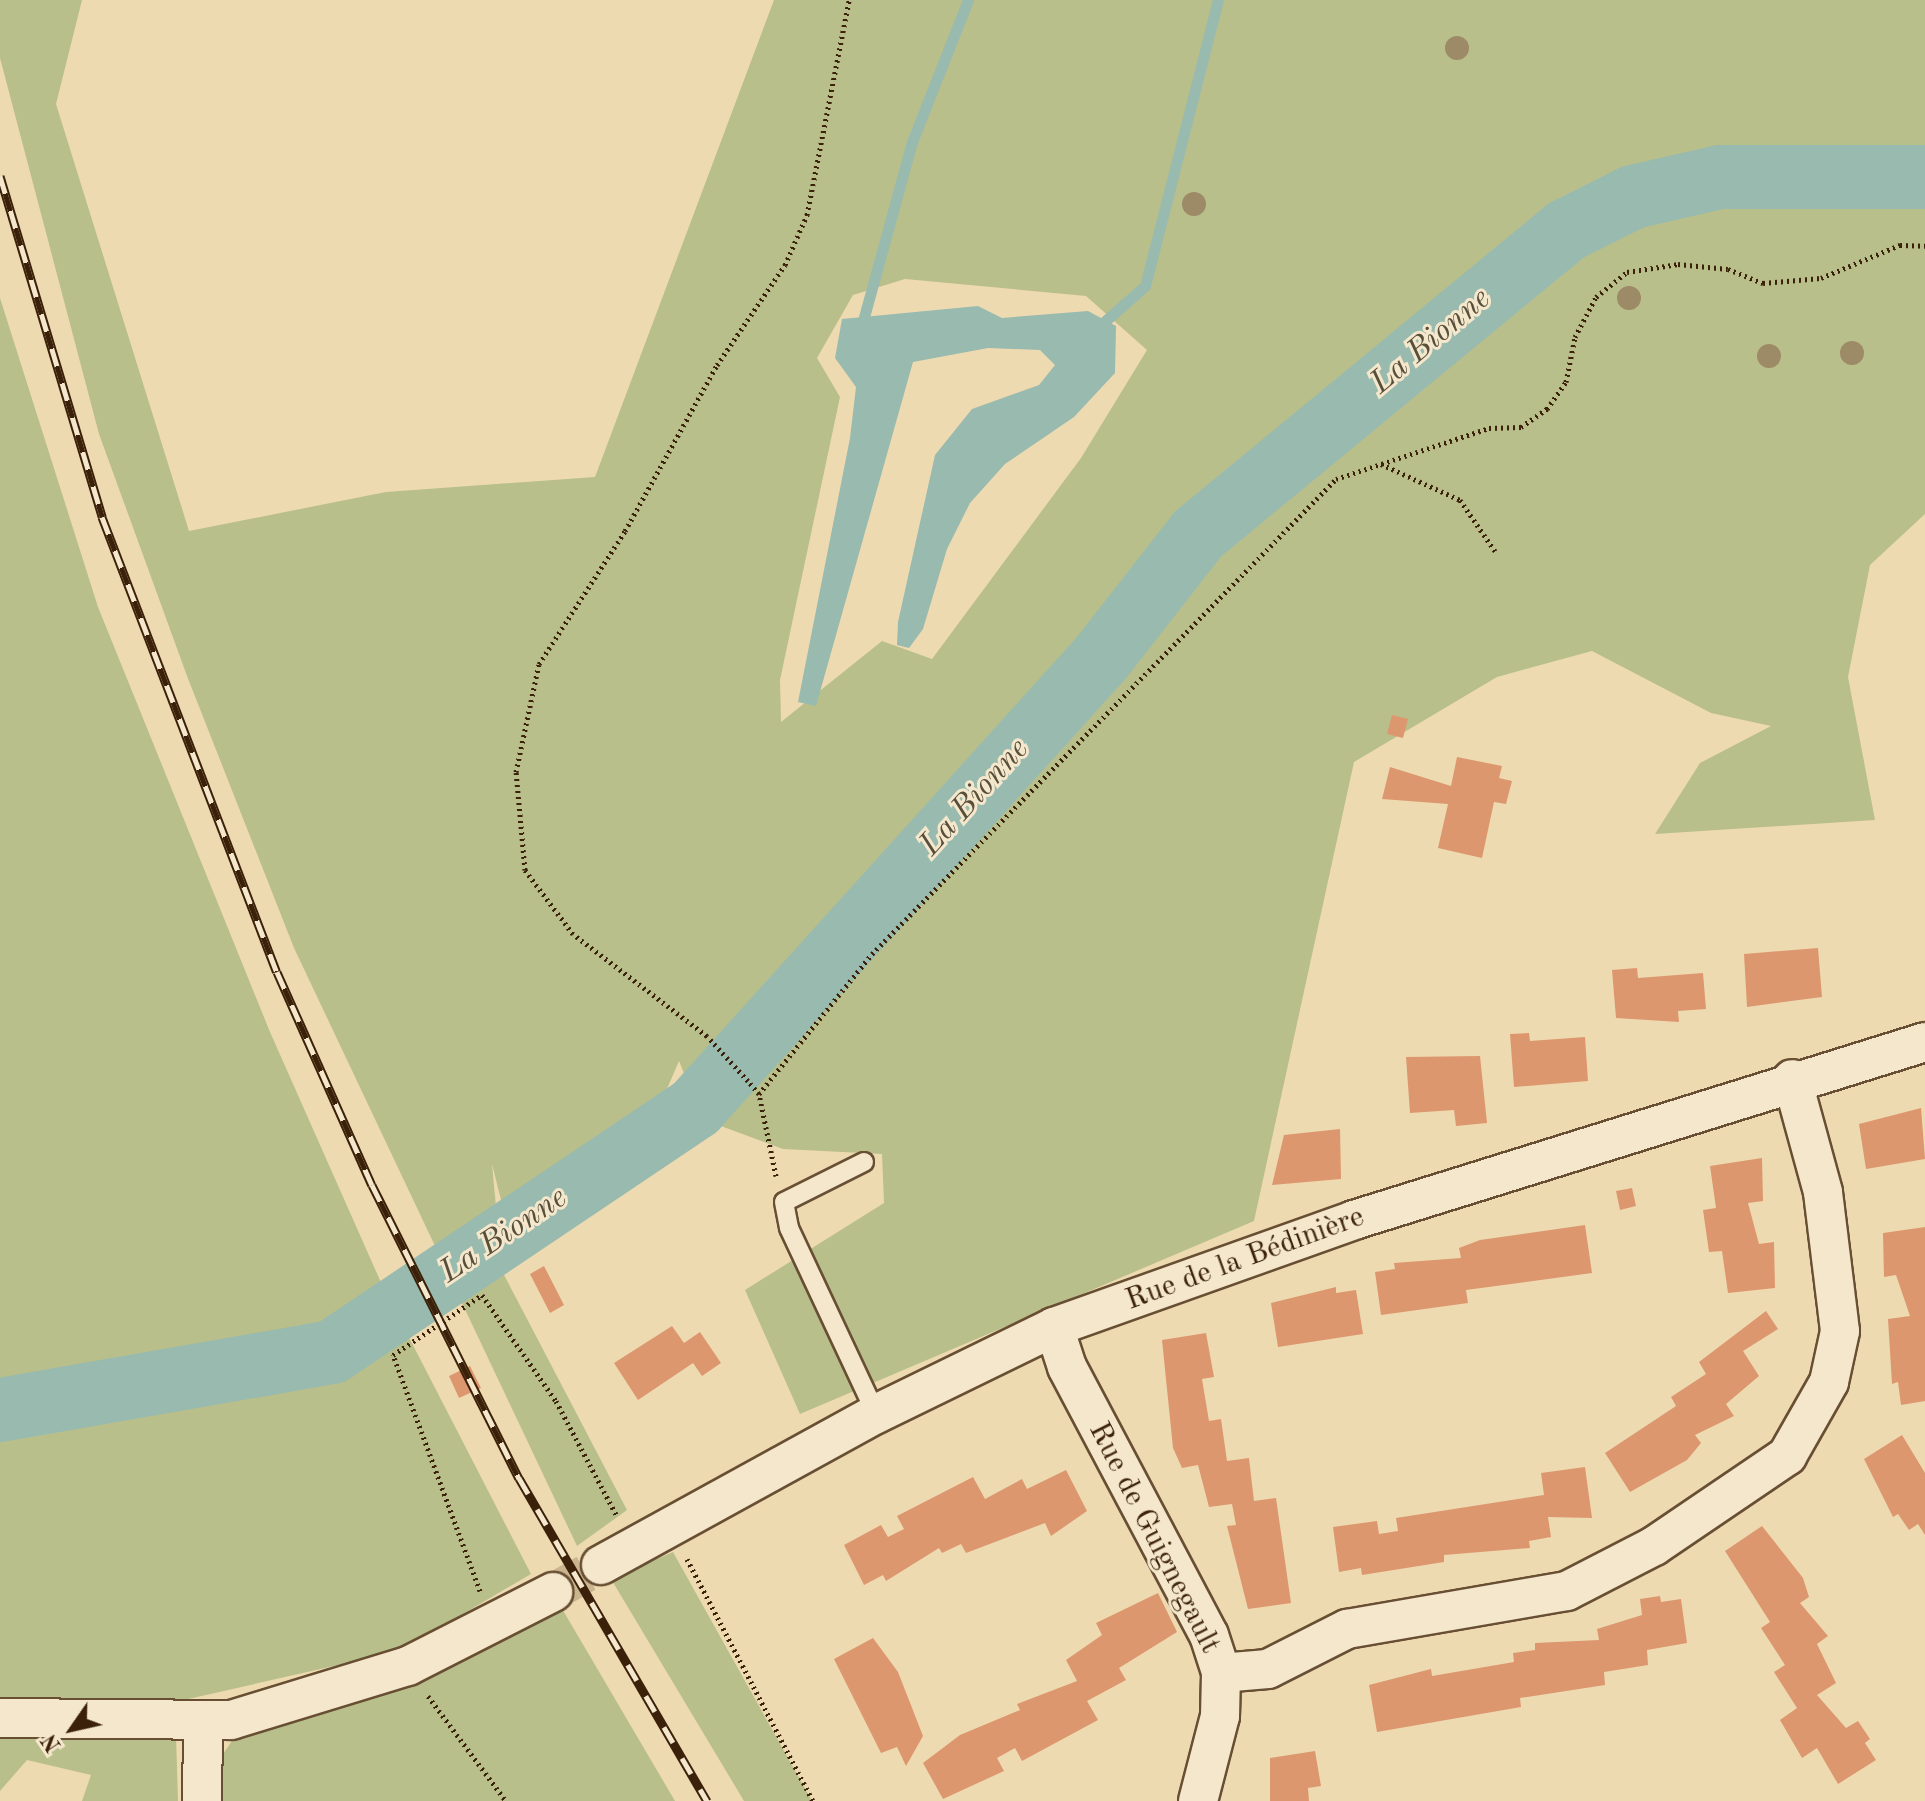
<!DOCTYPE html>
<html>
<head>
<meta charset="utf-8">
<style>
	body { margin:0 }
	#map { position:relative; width:1925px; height:1801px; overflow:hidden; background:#eedab1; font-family:"Old Standard TT",serif }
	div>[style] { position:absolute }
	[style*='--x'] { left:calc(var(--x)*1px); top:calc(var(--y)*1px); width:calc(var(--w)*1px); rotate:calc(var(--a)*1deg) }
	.green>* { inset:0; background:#b9bf8b }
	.water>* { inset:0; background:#99baae }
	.stream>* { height:11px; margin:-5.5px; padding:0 5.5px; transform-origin:5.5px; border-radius:5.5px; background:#99baae }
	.river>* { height:64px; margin:-32px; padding:0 32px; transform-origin:32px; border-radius:32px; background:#99baae }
	.building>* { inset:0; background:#dd976e }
	.minor-tunnel>* { height:38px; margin-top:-19px; transform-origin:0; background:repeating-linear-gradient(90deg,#cab58f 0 38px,transparent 0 57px) }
	.path>* { height:5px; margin-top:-2.5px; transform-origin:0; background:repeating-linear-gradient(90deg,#3b2109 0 2px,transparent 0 6px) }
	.roads { filter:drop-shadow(2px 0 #684f33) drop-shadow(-2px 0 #684f33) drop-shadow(0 2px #684f33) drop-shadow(0 -2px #684f33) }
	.service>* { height:18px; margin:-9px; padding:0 9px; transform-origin:9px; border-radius:9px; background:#f4e7cc }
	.minor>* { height:38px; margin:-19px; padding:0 19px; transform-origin:19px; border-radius:19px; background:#f4e7cc }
	.rail>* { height:9px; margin-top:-4.5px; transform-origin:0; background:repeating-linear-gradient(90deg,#f4e7cc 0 18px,#3b2109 0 36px); box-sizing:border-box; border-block:2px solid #3b2109 }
	.trees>* { width:24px; height:24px; margin:-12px; border-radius:50%; background:#9d8a67 }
	span { translate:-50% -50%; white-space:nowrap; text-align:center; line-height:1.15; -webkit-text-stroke:6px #f4e7cc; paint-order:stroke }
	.street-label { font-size:30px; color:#3b2109 }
	.water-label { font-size:32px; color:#574f3b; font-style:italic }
	.north { position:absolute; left:32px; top:1689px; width:80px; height:80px; -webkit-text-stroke:6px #f4e7cc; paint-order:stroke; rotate:236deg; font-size:22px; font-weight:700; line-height:32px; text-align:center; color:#3b2109 }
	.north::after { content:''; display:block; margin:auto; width:28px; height:36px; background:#3b2109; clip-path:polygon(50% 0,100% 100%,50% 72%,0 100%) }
</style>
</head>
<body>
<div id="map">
	<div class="green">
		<div style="clip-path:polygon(evenodd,0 0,82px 0,56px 104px,189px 531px,386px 492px,595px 477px,774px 0,1925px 0,1925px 514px,1870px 565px,1848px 677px,1875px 820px,1655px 834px,1700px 763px,1771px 726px,1711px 713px,1592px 651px,1497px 677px,1354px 762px,1254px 1221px,800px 1414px,745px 1290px,884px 1203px,882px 1154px,783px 1149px,702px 1119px,679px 1061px,651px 1126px,508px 1228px,492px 1164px,502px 1271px,627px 1510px,577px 1546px,294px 948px,187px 676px,99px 434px,0 58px,0 0,905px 279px,1086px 296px,1147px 350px,1081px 458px,932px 659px,882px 641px,781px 722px,780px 680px,840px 397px,817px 358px,853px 295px,905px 279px)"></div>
		<div style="clip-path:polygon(0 298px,98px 607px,270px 1032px,383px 1287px,531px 1574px,400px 1651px,175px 1702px,178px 1801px,82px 1801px,91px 1775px,27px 1760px,0 1791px)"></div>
		<div style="clip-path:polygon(673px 1552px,812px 1801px,744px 1801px,611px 1579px)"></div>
		<div style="clip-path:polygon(561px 1607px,675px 1801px,211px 1801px,217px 1763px,240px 1729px)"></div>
	</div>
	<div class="water">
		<div style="clip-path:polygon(978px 306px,1002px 318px,1088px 311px,1116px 326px,1115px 373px,1074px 417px,1005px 464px,970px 503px,947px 549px,923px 629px,909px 648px,897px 645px,898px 622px,935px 455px,972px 409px,1039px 385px,1055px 365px,1040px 350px,988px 348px,913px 362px,816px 706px,798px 702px,850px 438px,856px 387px,835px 358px,842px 319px)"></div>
	</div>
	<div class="stream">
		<div style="--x:861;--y:328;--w:193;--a:-74.7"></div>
		<div style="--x:912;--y:142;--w:153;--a:-68.5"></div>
		<div style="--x:1096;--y:329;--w:65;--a:-41.3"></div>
		<div style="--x:1145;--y:286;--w:295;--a:-75.7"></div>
	</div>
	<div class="river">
		<div style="--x:0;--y:1410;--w:337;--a:-9.9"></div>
		<div style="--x:332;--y:1352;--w:439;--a:-33.9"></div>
		<div style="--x:696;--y:1107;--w:606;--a:-47.94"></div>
		<div style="--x:1102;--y:657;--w:156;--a:-52"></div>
		<div style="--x:1198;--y:534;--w:478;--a:-39.5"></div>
		<div style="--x:1567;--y:230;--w:74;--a:-26.6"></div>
		<div style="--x:1633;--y:197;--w:89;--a:-12.9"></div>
		<div style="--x:1720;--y:177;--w:205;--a:0"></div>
	</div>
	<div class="building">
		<div style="clip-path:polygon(1392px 715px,1408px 719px,1403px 738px,1387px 734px)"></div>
		<div style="clip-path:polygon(1457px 757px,1502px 766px,1499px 778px,1512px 781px,1506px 804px,1494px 802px,1482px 858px,1438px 848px,1448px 804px,1382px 799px,1390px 767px,1451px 786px)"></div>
		<div style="clip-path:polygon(1818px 948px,1822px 997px,1747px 1007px,1744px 954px)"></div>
		<div style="clip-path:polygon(1637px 968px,1638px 978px,1703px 973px,1706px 1009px,1678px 1011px,1679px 1022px,1616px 1018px,1612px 970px)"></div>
		<div style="clip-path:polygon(1529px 1033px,1530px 1041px,1585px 1037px,1588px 1081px,1514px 1087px,1510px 1034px)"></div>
		<div style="clip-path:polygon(1480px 1056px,1487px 1123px,1456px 1126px,1454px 1110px,1410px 1113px,1406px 1057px)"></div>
		<div style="clip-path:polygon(1921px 1108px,1925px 1159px,1866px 1169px,1859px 1124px)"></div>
		<div style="clip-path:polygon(1340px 1129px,1341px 1179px,1272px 1185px,1284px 1135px)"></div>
		<div style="clip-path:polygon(1762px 1158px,1763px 1201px,1748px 1203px,1759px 1244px,1774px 1242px,1775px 1288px,1728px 1293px,1722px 1251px,1709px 1252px,1703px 1210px,1716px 1208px,1710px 1166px)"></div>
		<div style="clip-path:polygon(1632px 1188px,1636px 1206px,1620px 1210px,1616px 1191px)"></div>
		<div style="clip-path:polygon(1585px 1225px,1592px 1273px,1466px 1290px,1468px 1303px,1381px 1315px,1375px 1272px,1395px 1269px,1394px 1263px,1461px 1258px,1459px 1248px,1480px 1240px)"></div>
		<div style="clip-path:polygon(1925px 1227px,1925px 1401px,1901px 1405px,1898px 1382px,1892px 1384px,1888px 1319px,1910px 1316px,1896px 1275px,1884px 1277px,1883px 1233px)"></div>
		<div style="clip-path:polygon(544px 1266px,564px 1305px,550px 1313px,530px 1274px)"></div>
		<div style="clip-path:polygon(1336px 1287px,1336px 1293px,1356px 1290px,1363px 1334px,1278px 1347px,1271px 1303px)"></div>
		<div style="clip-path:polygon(1766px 1311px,1778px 1329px,1743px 1351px,1759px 1376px,1726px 1404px,1734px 1416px,1695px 1435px,1701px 1443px,1687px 1460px,1630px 1492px,1605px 1453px,1676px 1406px,1671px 1397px,1706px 1374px,1699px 1362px)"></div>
		<div style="clip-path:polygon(672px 1326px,684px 1343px,700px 1332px,721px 1363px,702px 1376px,693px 1363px,638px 1400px,614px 1363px)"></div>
		<div style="clip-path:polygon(1206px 1333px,1214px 1377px,1202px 1379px,1209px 1421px,1221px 1419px,1227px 1461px,1249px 1458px,1254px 1501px,1276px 1498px,1291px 1603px,1248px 1609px,1227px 1526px,1236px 1525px,1232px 1504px,1209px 1507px,1198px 1465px,1182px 1468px,1173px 1448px,1162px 1340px)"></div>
		<div style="clip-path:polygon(470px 1366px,481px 1388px,459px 1398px,449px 1376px)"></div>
		<div style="clip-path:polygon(1902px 1435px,1925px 1473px,1925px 1535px,1918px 1524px,1909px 1530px,1898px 1514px,1893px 1517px,1864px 1459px)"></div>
		<div style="clip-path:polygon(1585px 1467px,1592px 1518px,1548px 1517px,1551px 1537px,1529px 1541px,1530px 1548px,1444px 1555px,1444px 1562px,1362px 1575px,1361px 1568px,1339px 1572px,1333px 1527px,1377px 1521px,1379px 1534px,1398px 1531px,1396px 1518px,1544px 1495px,1541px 1473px)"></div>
		<div style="clip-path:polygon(1066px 1470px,1087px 1511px,1051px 1536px,1045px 1523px,966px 1553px,961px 1544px,942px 1553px,939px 1548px,886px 1581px,883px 1575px,864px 1585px,844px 1545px,881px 1525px,888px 1537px,904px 1529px,897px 1516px,973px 1477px,985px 1499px,1022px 1479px,1027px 1489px)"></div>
		<div style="clip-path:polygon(1762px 1526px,1803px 1578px,1809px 1597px,1800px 1603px,1828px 1636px,1817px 1644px,1836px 1683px,1817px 1695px,1846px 1728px,1858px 1721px,1870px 1739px,1865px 1743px,1876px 1760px,1838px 1784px,1817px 1748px,1802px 1758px,1780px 1720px,1797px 1708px,1774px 1672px,1785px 1665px,1761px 1628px,1770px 1622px,1725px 1551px)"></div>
		<div style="clip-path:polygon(1158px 1593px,1177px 1632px,1119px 1668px,1126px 1680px,1087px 1701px,1098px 1720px,1022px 1761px,1015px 1748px,997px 1758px,1004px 1771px,943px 1799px,923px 1763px,960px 1735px,1020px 1710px,1017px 1704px,1077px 1681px,1066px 1660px,1102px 1635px,1096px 1623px)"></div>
		<div style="clip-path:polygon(1660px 1596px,1661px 1602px,1681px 1599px,1687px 1643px,1647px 1650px,1648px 1665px,1604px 1672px,1605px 1685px,1520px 1698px,1521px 1707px,1377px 1732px,1369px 1685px,1431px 1669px,1432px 1676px,1514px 1662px,1513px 1653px,1535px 1650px,1535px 1643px,1599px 1640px,1597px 1629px,1642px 1615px,1640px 1599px)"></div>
		<div style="clip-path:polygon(873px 1638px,898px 1672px,923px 1736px,906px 1766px,897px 1747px,881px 1753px,834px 1659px)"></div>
		<div style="clip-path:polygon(1315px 1751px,1321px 1786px,1308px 1788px,1309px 1801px,1270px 1801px,1270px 1758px)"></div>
	</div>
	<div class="minor-tunnel">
		<div style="--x:553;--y:1592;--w:55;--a:-29.4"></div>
	</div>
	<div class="path">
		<div style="--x:1381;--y:464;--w:87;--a:24.5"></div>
		<div style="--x:1460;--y:500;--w:62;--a:55.5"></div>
		<div style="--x:759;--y:1094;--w:180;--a:-51.1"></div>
		<div style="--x:872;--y:954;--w:664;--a:-45.67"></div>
		<div style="--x:1336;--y:479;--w:161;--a:-18.4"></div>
		<div style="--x:1489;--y:428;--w:32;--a:-2"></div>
		<div style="--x:1521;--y:427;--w:32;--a:-35"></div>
		<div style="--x:1547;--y:409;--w:33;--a:-55"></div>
		<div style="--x:1566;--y:382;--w:46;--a:-78.7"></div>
		<div style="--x:1575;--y:337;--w:45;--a:-62.3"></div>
		<div style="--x:1596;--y:297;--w:40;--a:-39"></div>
		<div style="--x:1627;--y:272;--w:52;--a:-8.9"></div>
		<div style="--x:1678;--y:264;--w:50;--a:5.7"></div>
		<div style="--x:1728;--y:269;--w:38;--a:22"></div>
		<div style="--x:1763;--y:283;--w:58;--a:-4.9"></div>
		<div style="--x:1821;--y:278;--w:86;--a:-22.7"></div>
		<div style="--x:1900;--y:245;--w:25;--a:2"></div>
		<div style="--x:776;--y:1176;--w:84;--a:-101.7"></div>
		<div style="--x:759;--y:1094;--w:17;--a:-130"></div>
		<div style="--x:748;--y:1081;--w:61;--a:-132.3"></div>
		<div style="--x:707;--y:1036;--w:168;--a:-142.7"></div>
		<div style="--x:573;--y:934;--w:80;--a:-126.9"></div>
		<div style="--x:525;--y:870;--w:98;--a:-95.2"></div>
		<div style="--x:516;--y:772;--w:110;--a:-78"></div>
		<div style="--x:539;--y:664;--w:158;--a:-57.1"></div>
		<div style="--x:625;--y:531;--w:190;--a:-61"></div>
		<div style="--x:717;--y:365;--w:121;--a:-55.8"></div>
		<div style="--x:785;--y:265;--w:55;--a:-66.3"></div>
		<div style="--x:807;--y:215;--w:219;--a:-78.9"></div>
		<div style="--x:687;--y:1559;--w:273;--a:62.5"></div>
		<div style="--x:480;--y:1591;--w:252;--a:-110.2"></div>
		<div style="--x:393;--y:1355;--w:107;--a:-34"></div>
		<div style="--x:482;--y:1295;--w:129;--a:55.1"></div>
		<div style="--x:556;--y:1401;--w:130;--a:62.1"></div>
		<div style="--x:428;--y:1696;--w:131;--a:53.4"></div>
	</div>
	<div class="roads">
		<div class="service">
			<div style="--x:864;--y:1162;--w:89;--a:153.4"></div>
			<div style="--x:784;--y:1202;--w:26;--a:79"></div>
			<div style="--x:789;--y:1228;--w:205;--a:64.9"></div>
		</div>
		<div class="minor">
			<div style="--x:1054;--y:1327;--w:42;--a:72"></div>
			<div style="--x:1067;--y:1367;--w:303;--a:62.1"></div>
			<div style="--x:1209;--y:1635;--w:40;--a:72"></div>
			<div style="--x:1221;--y:1673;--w:43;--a:91.3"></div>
			<div style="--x:1220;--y:1716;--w:88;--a:104.5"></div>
			<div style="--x:601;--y:1565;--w:314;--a:-28.8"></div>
			<div style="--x:876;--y:1414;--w:198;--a:-26"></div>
			<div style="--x:1054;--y:1327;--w:319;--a:-19.6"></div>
			<div style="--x:1354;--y:1220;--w:598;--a:-17.31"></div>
			<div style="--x:1221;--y:1673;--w:47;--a:-4.9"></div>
			<div style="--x:1268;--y:1669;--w:89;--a:-26.9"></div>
			<div style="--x:1347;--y:1629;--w:223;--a:-9.8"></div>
			<div style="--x:1567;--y:1591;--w:98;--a:-27.3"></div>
			<div style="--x:1654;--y:1546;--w:161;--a:-34.1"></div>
			<div style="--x:1787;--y:1456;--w:85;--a:-60.4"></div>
			<div style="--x:1829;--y:1382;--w:52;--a:-77.8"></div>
			<div style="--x:1840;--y:1331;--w:140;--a:-97"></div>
			<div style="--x:1823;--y:1192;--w:117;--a:-105.3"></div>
			<div style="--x:0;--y:1718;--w:231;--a:0.5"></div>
			<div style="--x:231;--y:1720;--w:185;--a:-17"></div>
			<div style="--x:408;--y:1666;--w:163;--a:-27"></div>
			<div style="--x:202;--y:1801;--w:76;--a:-89.2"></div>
		</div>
	</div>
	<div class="rail">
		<div style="--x:0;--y:176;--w:356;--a:73.3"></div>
		<div style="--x:102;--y:517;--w:487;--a:69"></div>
		<div style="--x:277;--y:972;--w:233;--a:66"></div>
		<div style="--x:372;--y:1185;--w:328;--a:63.4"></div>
		<div style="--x:519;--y:1478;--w:374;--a:59.8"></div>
	</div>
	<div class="trees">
		<div style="left:1457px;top:48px"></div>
		<div style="left:1194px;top:204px"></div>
		<div style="left:1629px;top:298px"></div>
		<div style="left:1852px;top:353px"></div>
		<div style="left:1769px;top:356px"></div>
	</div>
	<div class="street-label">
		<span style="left:1245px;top:1259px;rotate:-20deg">Rue de la Bédinière</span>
		<span style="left:1154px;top:1538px;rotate:63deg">Rue de Guignegault</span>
	</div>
	<div class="water-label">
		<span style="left:1431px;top:342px;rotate:-40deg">La Bionne</span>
		<span style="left:975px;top:798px;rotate:-48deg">La Bionne</span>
		<span style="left:504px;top:1236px;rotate:-34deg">La Bionne</span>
	</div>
	<div class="north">N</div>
</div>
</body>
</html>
